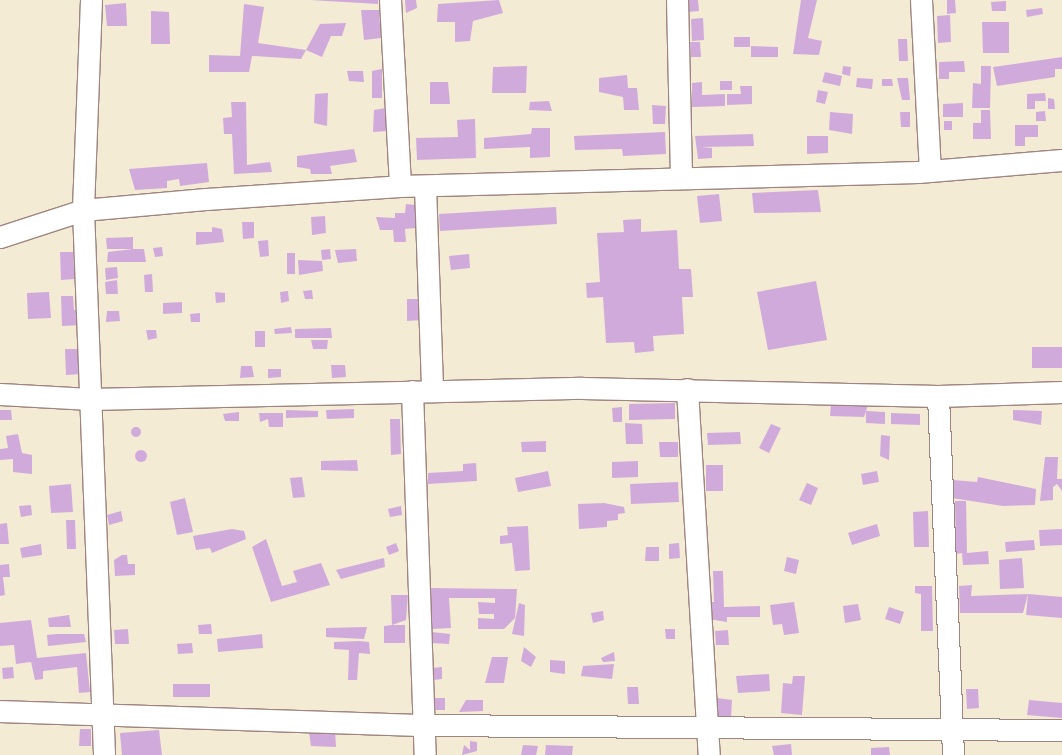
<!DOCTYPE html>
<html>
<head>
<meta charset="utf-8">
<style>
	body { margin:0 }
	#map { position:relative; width:1062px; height:755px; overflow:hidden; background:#f3ebd4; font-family:"Gochi Hand",sans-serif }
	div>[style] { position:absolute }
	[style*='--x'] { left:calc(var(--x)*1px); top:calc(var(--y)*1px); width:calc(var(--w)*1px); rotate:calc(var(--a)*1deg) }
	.building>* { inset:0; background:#d1aadc }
	.round { border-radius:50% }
	.roads { filter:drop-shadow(1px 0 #9e8580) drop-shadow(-1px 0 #9e8580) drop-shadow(0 1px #9e8580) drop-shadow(0 -1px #9e8580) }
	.minor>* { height:21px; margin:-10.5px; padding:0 10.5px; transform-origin:10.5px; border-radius:10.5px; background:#fff }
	span { translate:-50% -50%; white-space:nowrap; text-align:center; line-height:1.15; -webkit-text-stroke:4.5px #fbf7ec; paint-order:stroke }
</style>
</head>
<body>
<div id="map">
	<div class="building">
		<div style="clip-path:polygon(310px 0,378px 0,378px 4px)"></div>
		<div style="clip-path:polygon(405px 0,416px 0,417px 8px,406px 13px)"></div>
		<div style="clip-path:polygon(499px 0,503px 13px,473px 21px,470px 41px,455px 42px,455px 22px,437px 22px,438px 4px)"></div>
		<div style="clip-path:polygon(687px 0,698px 0,699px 11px,688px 12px)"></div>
		<div style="clip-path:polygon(801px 0,817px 0,808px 38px,822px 41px,819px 55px,793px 54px)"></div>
		<div style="clip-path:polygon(947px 0,955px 0,956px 13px,947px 14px)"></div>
		<div style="clip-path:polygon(1006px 1px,1006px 11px,992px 11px,991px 2px)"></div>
		<div style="clip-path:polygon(126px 3px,127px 26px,107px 26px,105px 5px)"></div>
		<div style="clip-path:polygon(244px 4px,264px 7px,258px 43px,306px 50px,301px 59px,252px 56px,249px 72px,209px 72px,209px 55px,240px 56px)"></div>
		<div style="clip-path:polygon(1042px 8px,1043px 14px,1027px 17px,1026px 10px)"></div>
		<div style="clip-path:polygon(361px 10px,379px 10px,381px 38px,364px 40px)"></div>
		<div style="clip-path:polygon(151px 11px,169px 12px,170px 44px,151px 44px)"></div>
		<div style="clip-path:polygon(950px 15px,951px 42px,938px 43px,937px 16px)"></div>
		<div style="clip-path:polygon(703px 18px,704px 40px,692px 41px,691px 19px)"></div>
		<div style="clip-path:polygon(982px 22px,1009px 22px,1009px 53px,983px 53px)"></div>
		<div style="clip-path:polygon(346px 23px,342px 36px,331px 36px,322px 57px,306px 50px,320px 24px)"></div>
		<div style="clip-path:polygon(734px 37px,750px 37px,750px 47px,734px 47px)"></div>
		<div style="clip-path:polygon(898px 39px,907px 39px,908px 61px,899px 61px)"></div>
		<div style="clip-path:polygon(690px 42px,700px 42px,701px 57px,691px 57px)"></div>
		<div style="clip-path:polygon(751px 46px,778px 47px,778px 57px,751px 57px)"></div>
		<div style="clip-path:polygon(1062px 57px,1062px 69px,1055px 69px,1055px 77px,997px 86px,993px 67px)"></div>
		<div style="clip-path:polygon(964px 61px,965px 72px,949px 72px,949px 79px,939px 79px,939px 62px)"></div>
		<div style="clip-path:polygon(527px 66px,526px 93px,492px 93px,493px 67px)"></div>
		<div style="clip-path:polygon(843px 66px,851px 67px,850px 76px,842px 74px)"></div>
		<div style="clip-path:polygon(981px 66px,991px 66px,990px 108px,972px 108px,973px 83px,981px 84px)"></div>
		<div style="clip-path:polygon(382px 69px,382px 98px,372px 98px,372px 71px)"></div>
		<div style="clip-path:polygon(347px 71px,363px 71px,364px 82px,349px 81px)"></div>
		<div style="clip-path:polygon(825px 72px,842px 76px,840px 86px,822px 82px)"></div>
		<div style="clip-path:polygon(627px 75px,628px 88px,637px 88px,639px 110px,624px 110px,623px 97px,599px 92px,599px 78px)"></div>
		<div style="clip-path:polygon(857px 78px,873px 79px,872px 89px,856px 87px)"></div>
		<div style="clip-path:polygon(897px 78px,908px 78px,910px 100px,902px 100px)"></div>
		<div style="clip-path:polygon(882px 79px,892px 79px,893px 86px,882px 86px)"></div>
		<div style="clip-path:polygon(720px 81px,732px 81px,732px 90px,720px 90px)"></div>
		<div style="clip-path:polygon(430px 82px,448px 82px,450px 104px,430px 104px)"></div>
		<div style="clip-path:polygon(702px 82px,702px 95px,725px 94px,725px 106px,692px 107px,692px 83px)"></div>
		<div style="clip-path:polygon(740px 86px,752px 86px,752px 104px,727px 105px,727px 94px,741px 94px)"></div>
		<div style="clip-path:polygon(818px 90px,828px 92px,825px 104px,816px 102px)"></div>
		<div style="clip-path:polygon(328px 93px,327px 126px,314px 123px,315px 94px)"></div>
		<div style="clip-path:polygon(1045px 93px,1046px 101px,1035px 101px,1035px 109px,1027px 109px,1027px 94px)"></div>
		<div style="clip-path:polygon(1048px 98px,1054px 99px,1055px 109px,1048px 109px)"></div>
		<div style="clip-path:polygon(549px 101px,552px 111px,529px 110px,530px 102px)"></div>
		<div style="clip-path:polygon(231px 102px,246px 102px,247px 165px,270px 162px,272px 172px,234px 174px,232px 134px,224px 134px,223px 118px,232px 117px)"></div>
		<div style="clip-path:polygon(963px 103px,963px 117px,943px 117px,943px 104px)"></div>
		<div style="clip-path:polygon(652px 105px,666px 106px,665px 124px,653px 124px)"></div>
		<div style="clip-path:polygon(386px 108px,389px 131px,373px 132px,374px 110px)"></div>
		<div style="clip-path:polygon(981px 110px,990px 110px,991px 139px,973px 139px,973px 123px,981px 123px)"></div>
		<div style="clip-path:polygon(1045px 111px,1046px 121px,1036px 121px,1036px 112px)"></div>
		<div style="clip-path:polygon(830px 112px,853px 114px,852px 134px,829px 130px)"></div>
		<div style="clip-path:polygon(900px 112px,910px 112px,910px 127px,901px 127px)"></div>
		<div style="clip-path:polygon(475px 119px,476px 158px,417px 160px,416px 138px,458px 137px,457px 120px)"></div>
		<div style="clip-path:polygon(944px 121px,952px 121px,952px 130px,944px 130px)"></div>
		<div style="clip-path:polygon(1015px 125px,1038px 125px,1038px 137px,1025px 137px,1025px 146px,1015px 146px)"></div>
		<div style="clip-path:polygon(532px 128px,550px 128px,550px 157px,530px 158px,530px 147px,484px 149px,484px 138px,531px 134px)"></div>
		<div style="clip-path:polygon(665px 132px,666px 154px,623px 156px,622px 149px,575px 150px,574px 136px)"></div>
		<div style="clip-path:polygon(753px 134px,754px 146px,701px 147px,712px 148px,712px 158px,698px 159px,695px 136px)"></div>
		<div style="clip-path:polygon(807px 136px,828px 136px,828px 153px,807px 154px)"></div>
		<div style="clip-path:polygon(354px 149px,357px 162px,330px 166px,332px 174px,311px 174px,310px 169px,297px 167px,297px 156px)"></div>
		<div style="clip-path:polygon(207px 163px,209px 182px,180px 186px,179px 179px,167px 181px,167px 188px,135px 190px,129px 169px)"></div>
		<div style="clip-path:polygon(818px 190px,821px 212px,754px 213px,752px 193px)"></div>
		<div style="clip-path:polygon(719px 194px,722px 221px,700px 223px,697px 196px)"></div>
		<div style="clip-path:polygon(406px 204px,416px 205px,416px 228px,405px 229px,406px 242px,394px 242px,393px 230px,380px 230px,376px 217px,395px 218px,395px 213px,405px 213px)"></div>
		<div style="clip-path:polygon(556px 207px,557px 224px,440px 231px,439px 214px)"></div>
		<div style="clip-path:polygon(325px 216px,326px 233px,312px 235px,311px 217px)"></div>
		<div style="clip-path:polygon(641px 219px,641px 232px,677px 230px,679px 269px,691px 269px,693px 297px,682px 297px,684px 334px,653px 336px,654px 351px,635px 353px,634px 342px,606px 343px,603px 297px,587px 298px,586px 283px,600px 282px,597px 233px,624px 232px,623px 220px)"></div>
		<div style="clip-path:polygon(242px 222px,254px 222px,254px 238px,243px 239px)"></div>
		<div style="clip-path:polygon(212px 227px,222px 229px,224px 242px,196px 245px,196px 232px,212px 232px)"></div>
		<div style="clip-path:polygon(133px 237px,133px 249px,144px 249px,146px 262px,107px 262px,108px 252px,133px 249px,107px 249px,106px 238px)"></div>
		<div style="clip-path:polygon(268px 240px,269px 256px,260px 257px,258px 241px)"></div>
		<div style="clip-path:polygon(162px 247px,163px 256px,155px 257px,153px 248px)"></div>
		<div style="clip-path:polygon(330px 249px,331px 259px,322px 260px,321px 250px)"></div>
		<div style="clip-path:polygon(356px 249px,357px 261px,338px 263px,335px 250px)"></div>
		<div style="clip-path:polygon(60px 252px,73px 252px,75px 279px,61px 280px)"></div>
		<div style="clip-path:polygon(287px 253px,295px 253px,295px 274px,287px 274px)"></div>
		<div style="clip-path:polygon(469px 254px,470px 268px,451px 270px,449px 256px)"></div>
		<div style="clip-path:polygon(298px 260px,322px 261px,323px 271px,299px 275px)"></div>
		<div style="clip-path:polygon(117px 267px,118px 278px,106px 280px,105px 268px)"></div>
		<div style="clip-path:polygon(152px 274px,153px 292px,145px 292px,144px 275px)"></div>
		<div style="clip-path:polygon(117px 280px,118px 294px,106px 294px,105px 282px)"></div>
		<div style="clip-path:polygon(816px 281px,827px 340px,768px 350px,757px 292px)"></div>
		<div style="clip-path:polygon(312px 290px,313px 299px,305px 299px,303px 291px)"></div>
		<div style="clip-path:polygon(288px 291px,289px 301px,281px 303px,280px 292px)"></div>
		<div style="clip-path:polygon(49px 292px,51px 318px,28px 319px,27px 293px)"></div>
		<div style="clip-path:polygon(215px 292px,225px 293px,225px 302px,216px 303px)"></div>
		<div style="clip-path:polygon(61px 296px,73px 296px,74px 310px,82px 310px,83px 325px,62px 326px)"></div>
		<div style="clip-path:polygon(407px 299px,422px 299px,422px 320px,407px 321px)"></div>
		<div style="clip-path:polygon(182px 302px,182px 313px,163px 314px,163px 303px)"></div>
		<div style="clip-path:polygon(107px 311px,119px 311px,120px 321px,106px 322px)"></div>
		<div style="clip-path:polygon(200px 313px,200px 322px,191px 322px,190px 314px)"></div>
		<div style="clip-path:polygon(291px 327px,292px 333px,275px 334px,274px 329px)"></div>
		<div style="clip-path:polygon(331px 328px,332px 338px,295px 338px,295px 329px)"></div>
		<div style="clip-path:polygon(146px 330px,156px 330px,157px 338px,148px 340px)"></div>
		<div style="clip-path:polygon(255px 331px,265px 331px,265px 347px,255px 347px)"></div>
		<div style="clip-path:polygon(311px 340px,328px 340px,327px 349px,313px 349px)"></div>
		<div style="clip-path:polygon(1032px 347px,1062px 347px,1062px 368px,1032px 368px)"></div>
		<div style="clip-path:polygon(65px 349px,81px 349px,82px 374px,66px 375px)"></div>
		<div style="clip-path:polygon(331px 365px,345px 365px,346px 377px,332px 378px)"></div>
		<div style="clip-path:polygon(241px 366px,252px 366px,254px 377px,240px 378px)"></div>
		<div style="clip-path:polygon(268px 369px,281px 369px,281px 377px,268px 378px)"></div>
		<div style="clip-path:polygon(675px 403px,675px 419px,629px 420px,629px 404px)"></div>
		<div style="clip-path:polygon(831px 404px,868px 405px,866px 411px,885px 412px,885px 424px,866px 423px,866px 411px,864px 417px,830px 416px)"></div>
		<div style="clip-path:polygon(622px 407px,622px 422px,613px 422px,612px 408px)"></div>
		<div style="clip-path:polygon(354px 409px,354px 418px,327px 419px,326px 410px)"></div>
		<div style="clip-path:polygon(0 410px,11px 410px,12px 420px,0 420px)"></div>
		<div style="clip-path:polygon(286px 410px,318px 411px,318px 417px,286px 418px)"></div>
		<div style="clip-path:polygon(1013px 410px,1042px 411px,1041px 425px,1013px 420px)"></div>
		<div style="clip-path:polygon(239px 412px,239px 421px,225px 421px,223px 414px)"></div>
		<div style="clip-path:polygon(259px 413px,283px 413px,283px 427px,269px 427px,268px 419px,260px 422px)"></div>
		<div style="clip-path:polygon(891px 413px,920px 414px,920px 425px,891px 424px)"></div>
		<div style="clip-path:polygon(390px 419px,400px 419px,401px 454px,391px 455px)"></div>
		<div style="clip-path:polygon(625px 423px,642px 424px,643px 444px,626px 444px)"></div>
		<div style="clip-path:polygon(771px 424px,781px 428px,769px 453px,759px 448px)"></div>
		<div class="round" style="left:131px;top:427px;width:10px;height:10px"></div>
		<div style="clip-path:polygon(740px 432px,741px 444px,708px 445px,707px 433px)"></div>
		<div style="clip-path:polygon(18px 434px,22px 453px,32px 455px,32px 474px,13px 472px,13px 459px,0 460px,0 449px,8px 448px,6px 436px)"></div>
		<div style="clip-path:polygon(881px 435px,890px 436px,889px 460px,880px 456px)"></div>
		<div style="clip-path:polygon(546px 441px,546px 452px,522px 452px,521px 442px)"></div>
		<div style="clip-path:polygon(659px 442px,678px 442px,678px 457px,660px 457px)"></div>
		<div class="round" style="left:135px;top:450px;width:12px;height:12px"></div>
		<div style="clip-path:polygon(1045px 457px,1058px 457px,1057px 479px,1062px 479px,1062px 491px,1057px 484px,1053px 487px,1053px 500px,1040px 501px)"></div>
		<div style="clip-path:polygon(357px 460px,358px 471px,321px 470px,321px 461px)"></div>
		<div style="clip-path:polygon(638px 461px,638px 477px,612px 478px,612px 462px)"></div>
		<div style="clip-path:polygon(476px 463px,477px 481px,428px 484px,428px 473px,463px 471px,463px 464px)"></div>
		<div style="clip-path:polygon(706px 465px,723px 465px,723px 491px,706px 491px)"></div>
		<div style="clip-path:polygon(548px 471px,551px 486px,518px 492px,515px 478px)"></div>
		<div style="clip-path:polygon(877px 471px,879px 482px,863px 485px,861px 474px)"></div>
		<div style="clip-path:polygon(302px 477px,305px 497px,293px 498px,290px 478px)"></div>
		<div style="clip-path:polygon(978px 477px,1036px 489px,1035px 505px,1003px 506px,952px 498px,953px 480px,977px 482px)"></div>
		<div style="clip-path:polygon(678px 482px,679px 502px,631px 504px,630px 484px)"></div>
		<div style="clip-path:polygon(807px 483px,818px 488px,811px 505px,799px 500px)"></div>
		<div style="clip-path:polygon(71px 484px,73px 512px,51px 513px,49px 486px)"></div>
		<div style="clip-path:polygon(185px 498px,193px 532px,177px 535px,170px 502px)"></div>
		<div style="clip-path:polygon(955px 501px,966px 501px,967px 553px,988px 551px,989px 564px,963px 565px,962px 553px,956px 554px)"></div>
		<div style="clip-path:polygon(604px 503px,624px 507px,625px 513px,618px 514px,618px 520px,607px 521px,607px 527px,579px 529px,578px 504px)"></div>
		<div style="clip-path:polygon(31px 505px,32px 515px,21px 517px,19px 506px)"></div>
		<div style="clip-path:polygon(401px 506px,402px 515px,390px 517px,388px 509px)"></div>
		<div style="clip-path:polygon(121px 511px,123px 521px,109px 525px,107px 515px)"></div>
		<div style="clip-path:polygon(928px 511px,929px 547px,914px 547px,913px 512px)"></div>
		<div style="clip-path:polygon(66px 520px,75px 520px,76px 549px,67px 549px)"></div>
		<div style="clip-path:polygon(7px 523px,9px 544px,0 544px,0 524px)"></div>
		<div style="clip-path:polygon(877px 524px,880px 536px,852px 545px,848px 533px)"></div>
		<div style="clip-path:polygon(528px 526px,530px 570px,515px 571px,512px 543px,500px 544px,500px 536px,508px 535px,507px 527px)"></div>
		<div style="clip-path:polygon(232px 529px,244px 531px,246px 539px,212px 553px,210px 548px,196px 550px,193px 536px)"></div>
		<div style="clip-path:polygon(1062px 529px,1062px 545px,1040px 546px,1039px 530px)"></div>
		<div style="clip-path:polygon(266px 539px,282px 586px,297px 582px,293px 571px,321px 563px,330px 585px,271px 602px,252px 547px)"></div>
		<div style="clip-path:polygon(1034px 540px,1035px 550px,1006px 552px,1005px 542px)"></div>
		<div style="clip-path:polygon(396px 543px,399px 551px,389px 555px,386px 547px)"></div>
		<div style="clip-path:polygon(679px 543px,680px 558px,669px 559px,669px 544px)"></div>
		<div style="clip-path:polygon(41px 544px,42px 555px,22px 558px,20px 548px)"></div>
		<div style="clip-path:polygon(646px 547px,659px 547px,659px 561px,645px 561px)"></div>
		<div style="clip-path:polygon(122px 555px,127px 555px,128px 564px,135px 564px,135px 575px,115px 576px,114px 560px)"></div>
		<div style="clip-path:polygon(787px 557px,799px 560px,796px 574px,784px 571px)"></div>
		<div style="clip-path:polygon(384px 558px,385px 567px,341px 579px,336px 570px)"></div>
		<div style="clip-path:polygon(1022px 558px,1024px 588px,1000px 589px,999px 560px)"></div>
		<div style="clip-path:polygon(9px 564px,10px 577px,3px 577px,5px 595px,0 596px,0 565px)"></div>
		<div style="clip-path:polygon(713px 571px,723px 571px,724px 607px,760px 606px,760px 617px,727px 617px,727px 622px,708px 619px,707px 602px,714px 602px)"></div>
		<div style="clip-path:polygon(972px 585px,971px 596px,1028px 594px,1023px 613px,960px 613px,959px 586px)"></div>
		<div style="clip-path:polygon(915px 586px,932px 586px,933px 631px,921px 631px,921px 594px,915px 593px)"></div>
		<div style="clip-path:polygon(430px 588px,517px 589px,515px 618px,504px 629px,478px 629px,478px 618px,494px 619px,494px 614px,479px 614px,478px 602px,495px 603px,495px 598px,449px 598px,451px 628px,432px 629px)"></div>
		<div style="clip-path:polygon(1028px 594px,1062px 597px,1062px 618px,1026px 615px)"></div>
		<div style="clip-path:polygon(391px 595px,408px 595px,406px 620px,392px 625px,405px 625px,405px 643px,384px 643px,384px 626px,392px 625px)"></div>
		<div style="clip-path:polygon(794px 602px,799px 633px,784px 635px,782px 624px,773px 625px,770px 605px)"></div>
		<div style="clip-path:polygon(519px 603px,525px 605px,524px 636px,512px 634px)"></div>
		<div style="clip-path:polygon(858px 604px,861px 620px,845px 623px,843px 606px)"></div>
		<div style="clip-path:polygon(889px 607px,904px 612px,900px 624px,885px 619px)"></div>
		<div style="clip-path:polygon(603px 611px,604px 620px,593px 623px,591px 613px)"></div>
		<div style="clip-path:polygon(69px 615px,71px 627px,49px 627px,48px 618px)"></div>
		<div style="clip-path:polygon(31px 620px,37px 658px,86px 653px,90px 692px,79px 693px,77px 667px,43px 671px,43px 679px,35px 680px,31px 662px,16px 664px,14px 645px,0 646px,0 623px)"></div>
		<div style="clip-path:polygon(211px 624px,212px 634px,199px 634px,198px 625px)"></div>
		<div style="clip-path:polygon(367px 627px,364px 639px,326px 637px,326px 628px)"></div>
		<div style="clip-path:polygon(128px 629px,129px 644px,115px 644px,114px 630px)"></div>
		<div style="clip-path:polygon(665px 629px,675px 629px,675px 639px,666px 639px)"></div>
		<div style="clip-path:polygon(728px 630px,729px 645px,716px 645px,715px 631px)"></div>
		<div style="clip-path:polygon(432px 632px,450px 634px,449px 644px,431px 643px)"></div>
		<div style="clip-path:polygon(56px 634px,84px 634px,86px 642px,48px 646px,47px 635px)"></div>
		<div style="clip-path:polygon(262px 634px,263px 648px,218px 652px,217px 639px)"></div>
		<div style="clip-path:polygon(359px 641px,369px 642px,370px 654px,359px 653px,357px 680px,348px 680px,349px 650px,334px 649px,334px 642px)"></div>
		<div style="clip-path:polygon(192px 643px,193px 653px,178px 654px,177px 644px)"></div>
		<div style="clip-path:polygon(524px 647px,536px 657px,531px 667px,521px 661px)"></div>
		<div style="clip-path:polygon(614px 652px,615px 661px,603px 662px,601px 658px)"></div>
		<div style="clip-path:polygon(492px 657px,508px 657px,504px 683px,485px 683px)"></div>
		<div style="clip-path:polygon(550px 660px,565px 661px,565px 674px,550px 672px)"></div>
		<div style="clip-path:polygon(614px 664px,612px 679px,581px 676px,583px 666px)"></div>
		<div style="clip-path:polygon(13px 667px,14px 678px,3px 679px,2px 668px)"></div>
		<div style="clip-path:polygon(442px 667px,442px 679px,433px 680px,432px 668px)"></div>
		<div style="clip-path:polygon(769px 674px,770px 691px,738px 693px,736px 676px)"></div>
		<div style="clip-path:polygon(793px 676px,805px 676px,802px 715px,781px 713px,783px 683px,792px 684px)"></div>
		<div style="clip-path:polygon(173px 684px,210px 684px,210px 697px,173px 697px)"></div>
		<div style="clip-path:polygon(627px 687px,638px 687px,639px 704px,628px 704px)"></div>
		<div style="clip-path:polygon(966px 689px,978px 689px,979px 708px,967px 709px)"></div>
		<div style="clip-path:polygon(434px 698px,445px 698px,445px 710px,434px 710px)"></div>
		<div style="clip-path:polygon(717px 698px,732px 700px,731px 718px,716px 717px)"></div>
		<div style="clip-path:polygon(466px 700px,483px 700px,483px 711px,459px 712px)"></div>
		<div style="clip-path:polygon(1029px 700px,1062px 703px,1062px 718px,1027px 715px)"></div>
		<div style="clip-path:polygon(80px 729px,91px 729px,91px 746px,79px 746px)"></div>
		<div style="clip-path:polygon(159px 730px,162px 755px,122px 755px,120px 733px)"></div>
		<div style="clip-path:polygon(335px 730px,336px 747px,311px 746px,309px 732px)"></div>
		<div style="clip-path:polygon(470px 741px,477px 742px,477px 751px,462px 755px,464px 745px,470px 750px)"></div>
		<div style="clip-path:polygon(791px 744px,792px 755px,774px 755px,772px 746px)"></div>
		<div style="clip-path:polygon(523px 745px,538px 746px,536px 755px,521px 755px)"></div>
		<div style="clip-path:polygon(546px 745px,573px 746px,572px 755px,545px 755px)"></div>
		<div style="clip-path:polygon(889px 747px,890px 755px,871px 755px,871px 748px)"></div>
	</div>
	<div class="roads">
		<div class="minor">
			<div style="--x:91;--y:0;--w:210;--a:92.2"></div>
			<div style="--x:83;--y:210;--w:545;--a:87.79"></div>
			<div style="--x:390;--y:0;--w:186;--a:86.9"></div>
			<div style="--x:677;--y:0;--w:178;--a:88.7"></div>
			<div style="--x:921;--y:0;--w:171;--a:87"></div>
			<div style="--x:425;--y:186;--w:205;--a:88"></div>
			<div style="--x:0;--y:237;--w:87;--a:-18"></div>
			<div style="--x:83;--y:210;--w:123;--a:-5.1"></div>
			<div style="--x:206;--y:199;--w:194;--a:-3.8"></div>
			<div style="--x:400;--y:186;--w:518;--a:-1.55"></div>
			<div style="--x:918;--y:172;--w:144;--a:-4.8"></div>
			<div style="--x:687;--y:389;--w:367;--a:86.6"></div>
			<div style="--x:412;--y:391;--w:364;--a:88"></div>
			<div style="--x:0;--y:394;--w:90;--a:3.2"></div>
			<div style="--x:90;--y:399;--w:492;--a:-1.3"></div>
			<div style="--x:582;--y:388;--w:356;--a:1.3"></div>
			<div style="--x:938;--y:396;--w:124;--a:-1.8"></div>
			<div style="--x:938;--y:396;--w:359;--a:87.6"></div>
			<div style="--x:0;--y:711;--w:424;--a:1.9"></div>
			<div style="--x:424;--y:725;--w:638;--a:0.45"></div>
		</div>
	</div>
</div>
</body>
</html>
